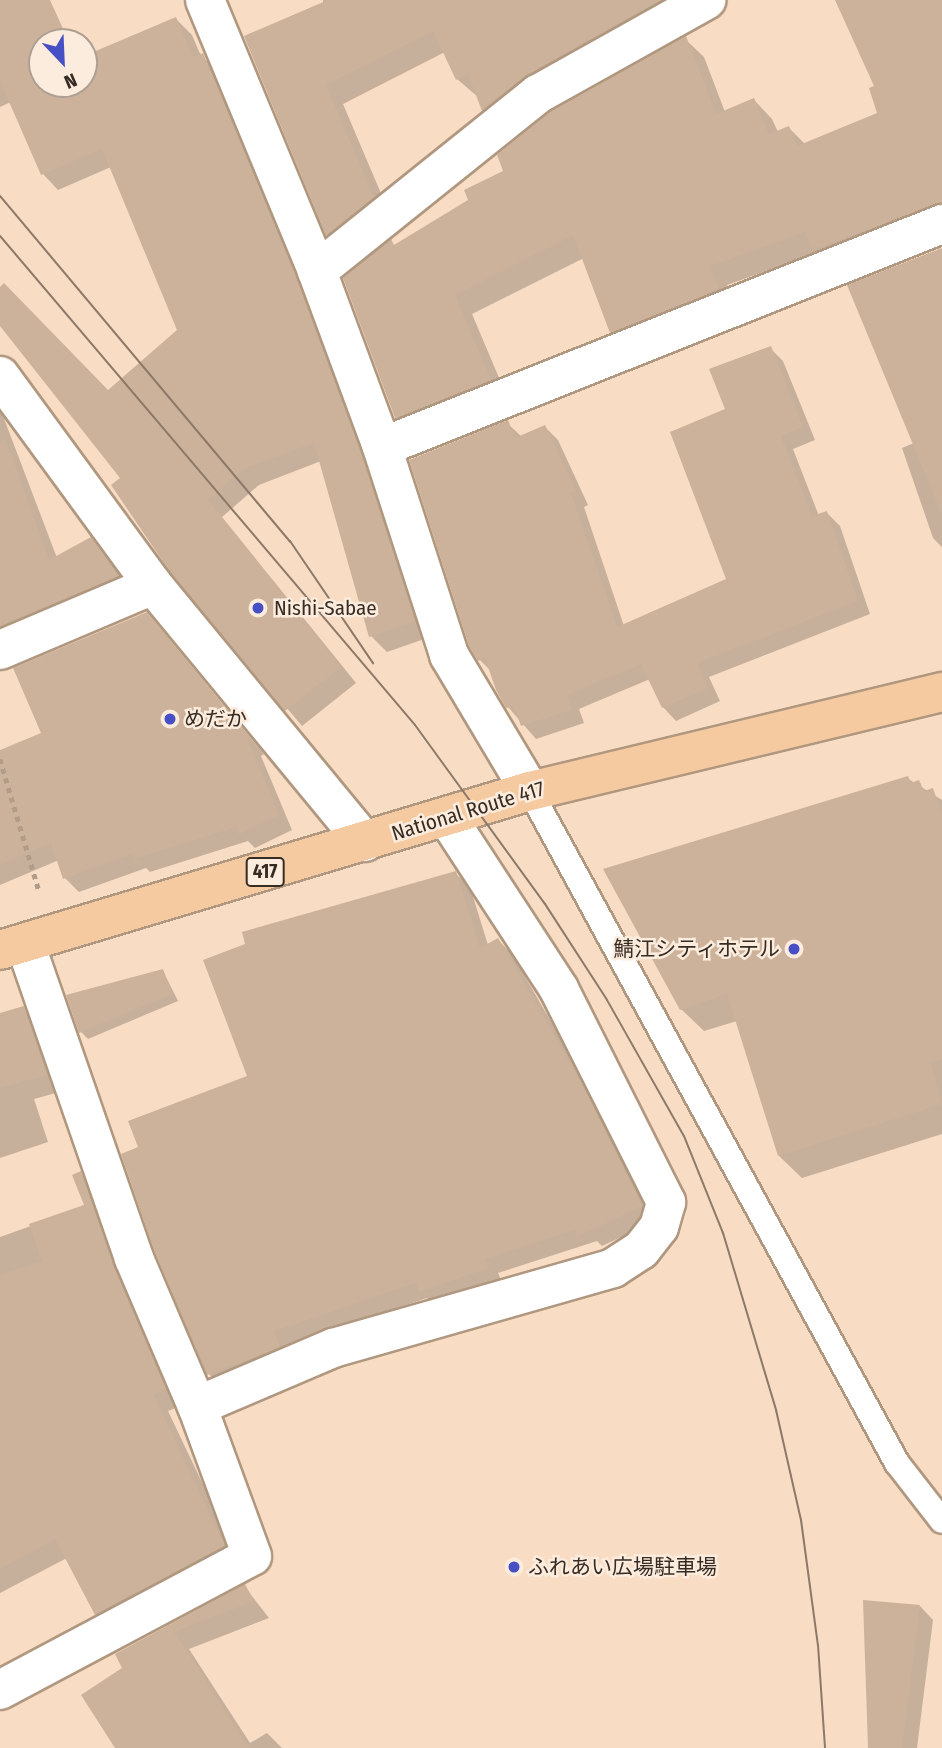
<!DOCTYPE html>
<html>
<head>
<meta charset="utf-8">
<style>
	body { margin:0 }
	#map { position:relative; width:942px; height:1748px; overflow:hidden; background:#f8dcc3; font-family:"Fira Sans Condensed","Noto Sans JP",sans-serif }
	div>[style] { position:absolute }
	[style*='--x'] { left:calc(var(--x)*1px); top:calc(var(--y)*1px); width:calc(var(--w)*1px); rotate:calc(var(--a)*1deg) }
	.shadow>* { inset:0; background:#0003 }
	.building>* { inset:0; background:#ccb29a }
	.path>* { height:4.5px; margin-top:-2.25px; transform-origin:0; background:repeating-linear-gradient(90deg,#b19c89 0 5px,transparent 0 10px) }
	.roads { filter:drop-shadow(2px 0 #b0977f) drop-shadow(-2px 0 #b0977f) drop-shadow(0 2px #b0977f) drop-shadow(0 -2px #b0977f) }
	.service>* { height:24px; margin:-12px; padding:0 12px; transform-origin:12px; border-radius:12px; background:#fff }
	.minor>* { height:38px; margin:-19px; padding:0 19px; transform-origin:19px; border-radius:19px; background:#fff }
	.trunk>* { height:38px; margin:-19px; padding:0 19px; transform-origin:19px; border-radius:19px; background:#f6caa0 }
	.tram>* { height:2px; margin:-1px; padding:0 1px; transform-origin:1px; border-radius:1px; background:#8c7969 }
	.dots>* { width:19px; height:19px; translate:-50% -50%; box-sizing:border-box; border:4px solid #fcecdd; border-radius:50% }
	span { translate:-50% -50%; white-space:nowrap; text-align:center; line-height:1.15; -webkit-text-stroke:5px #fcecdd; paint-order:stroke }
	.shield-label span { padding:2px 5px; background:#fcecdd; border:2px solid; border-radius:5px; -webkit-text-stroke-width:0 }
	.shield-label { font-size:19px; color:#372c23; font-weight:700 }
	.poi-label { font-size:21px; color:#372c23 }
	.left { translate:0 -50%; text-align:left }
	.right { translate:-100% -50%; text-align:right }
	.street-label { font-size:21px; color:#372c23 }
	.north { position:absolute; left:28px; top:28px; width:70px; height:70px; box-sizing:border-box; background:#fcecdd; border:2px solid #ad9f93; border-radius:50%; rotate:157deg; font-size:19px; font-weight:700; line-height:28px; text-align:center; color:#372c23 }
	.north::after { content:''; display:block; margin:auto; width:24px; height:32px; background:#474fc4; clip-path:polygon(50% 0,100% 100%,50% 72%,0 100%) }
</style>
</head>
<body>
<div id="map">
	<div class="shadow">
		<div style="clip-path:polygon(0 0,34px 0,54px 42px,42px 42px,42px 84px,84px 84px,84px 58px,176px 19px,192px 35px,201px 56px,219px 71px,312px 296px,430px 637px,387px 652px,371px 636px,321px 461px,259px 485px,222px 517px,356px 683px,302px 726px,172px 571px,122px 478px,0 323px,0 289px,108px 392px,179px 331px,111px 167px,58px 190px,43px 174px,11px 102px,0 107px)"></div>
		<div style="clip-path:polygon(323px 0,690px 0,501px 129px,483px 110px,478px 97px,457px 79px,445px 52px,343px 104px,391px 217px,346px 253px,328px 235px)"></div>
		<div style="clip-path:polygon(837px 0,942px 0,942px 226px,832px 268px,817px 253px,727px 285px,736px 308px,630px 351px,611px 332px,584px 258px,472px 314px,508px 399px,415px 436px,396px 417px,391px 242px,395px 246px,471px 200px,685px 39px,704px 57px,725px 112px,754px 100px,772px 119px,778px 132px,789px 128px,805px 144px,879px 114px,877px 88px)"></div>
		<div style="clip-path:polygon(942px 249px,942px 547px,933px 538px,902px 448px,914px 443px)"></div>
		<div style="clip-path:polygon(770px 348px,783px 361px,815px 440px,793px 449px,819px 516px,827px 513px,840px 526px,870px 614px,709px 677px,720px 701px,676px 721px,663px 707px,650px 679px,579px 709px,584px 723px,536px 739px,508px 707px,491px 671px,479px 659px,507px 423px,521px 436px,545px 427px,558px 440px,588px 505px,584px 507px,624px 626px,728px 580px,727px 410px)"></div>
		<div style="clip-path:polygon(0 408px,57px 558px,91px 539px,133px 591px,0 631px)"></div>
		<div style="clip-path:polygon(146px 614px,264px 754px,261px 756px,292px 830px,255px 848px,248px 841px,150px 872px,146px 868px,79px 892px,65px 878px,59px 860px,0 885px,0 789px)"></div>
		<div style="clip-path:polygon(907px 778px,942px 800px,942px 1134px,802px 1178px,779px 1156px,737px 1021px,704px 1031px,681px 1009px,605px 870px)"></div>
		<div style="clip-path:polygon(455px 873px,470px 887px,488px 945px,498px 940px,512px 954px,594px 1096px,655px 1221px,602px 1246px,597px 1241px,498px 1273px,502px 1282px,435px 1306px,427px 1298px,287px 1345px,293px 1361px,223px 1388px,209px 1374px,141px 1148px,249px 1077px)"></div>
		<div style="clip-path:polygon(163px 971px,178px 1001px,88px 1039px,81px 1032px,68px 996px)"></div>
		<div style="clip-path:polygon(23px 1008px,40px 1025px,63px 1091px,34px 1099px,48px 1142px,0 1158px,0 1015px)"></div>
		<div style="clip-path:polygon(80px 1174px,97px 1190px,181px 1406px,168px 1411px,240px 1562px,112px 1630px,96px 1614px,67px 1558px,0 1593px,0 1237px,87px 1206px)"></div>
		<div style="clip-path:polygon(245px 1587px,269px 1618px,189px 1649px,250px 1743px,267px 1733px,282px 1748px,117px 1748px,125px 1669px,117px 1654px)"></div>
		<div style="clip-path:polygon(920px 1606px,933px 1620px,917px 1748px,869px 1748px)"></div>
	</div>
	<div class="building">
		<div style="clip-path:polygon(0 0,50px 0,69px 42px,42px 42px,42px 84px,84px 84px,84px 56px,176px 17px,193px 57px,203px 53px,297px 279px,361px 454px,415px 621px,369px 637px,314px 443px,243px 469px,208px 500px,341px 667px,285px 711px,170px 572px,111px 485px,120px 478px,0 326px,0 287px,4px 283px,108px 390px,177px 330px,102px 149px,41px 175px,0 81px)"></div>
		<div style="clip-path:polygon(328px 0,661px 0,527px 75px,482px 111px,468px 74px,456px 80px,433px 31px,326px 85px,374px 198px,326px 236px,244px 36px)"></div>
		<div style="clip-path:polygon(835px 0,942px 0,942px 203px,812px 250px,805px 232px,710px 266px,719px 289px,610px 333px,573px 235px,455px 295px,491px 380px,395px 418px,343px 278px,391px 239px,394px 245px,468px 200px,464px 190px,503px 171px,497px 155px,550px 112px,686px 36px,716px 114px,754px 98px,769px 134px,789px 126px,797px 146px,877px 113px,869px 88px,874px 86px)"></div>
		<div style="clip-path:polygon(942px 248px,942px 512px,941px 512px,847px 285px)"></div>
		<div style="clip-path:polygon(771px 346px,803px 427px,781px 436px,812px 516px,827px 511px,858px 601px,697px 663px,708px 688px,662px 708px,641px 664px,567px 695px,572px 710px,521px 726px,514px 706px,506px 708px,496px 690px,485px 658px,478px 661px,469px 646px,409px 460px,508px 420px,515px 438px,545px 425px,576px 491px,571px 493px,617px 627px,726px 579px,670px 432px,725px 409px,709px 369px)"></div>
		<div style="clip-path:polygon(6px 440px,49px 560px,91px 537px,119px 576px,0 626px,0 441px)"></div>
		<div style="clip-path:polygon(147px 612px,251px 739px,248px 741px,279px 815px,239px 834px,236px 827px,134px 859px,132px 854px,63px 879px,51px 843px,0 865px,0 750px,41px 733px,13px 668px)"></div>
		<div style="clip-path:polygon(908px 776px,911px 783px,919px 780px,924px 791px,933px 788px,942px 815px,942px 1059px,930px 1062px,942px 1104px,778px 1156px,727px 994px,680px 1010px,603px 869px)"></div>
		<div style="clip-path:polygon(456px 871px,480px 948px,498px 938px,580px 1080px,642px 1206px,576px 1237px,576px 1229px,485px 1259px,488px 1268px,419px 1292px,416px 1283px,274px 1331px,280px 1347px,207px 1375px,154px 1250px,121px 1154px,138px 1147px,128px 1121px,247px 1076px,203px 960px,245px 944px,242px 932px)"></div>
		<div style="clip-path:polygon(163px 969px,172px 994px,79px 1033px,66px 995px)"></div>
		<div style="clip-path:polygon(24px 1006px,47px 1075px,0 1088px,0 1013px)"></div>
		<div style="clip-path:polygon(81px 1171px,114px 1266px,166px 1389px,153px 1394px,225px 1546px,95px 1615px,55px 1539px,0 1569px,0 1275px,42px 1261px,29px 1224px,84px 1205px,72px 1175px)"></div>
		<div style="clip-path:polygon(245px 1584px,254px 1601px,174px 1632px,249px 1748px,115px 1748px,81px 1695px,122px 1668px,115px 1654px)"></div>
		<div style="clip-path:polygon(863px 1600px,920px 1605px,902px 1748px,868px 1748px)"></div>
	</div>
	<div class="path">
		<div style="--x:0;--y:759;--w:138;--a:73.5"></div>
	</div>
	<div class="roads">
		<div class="service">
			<div style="--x:530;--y:791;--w:766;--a:61.36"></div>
			<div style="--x:897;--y:1463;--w:73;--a:52.2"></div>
		</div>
		<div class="minor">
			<div style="--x:205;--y:0;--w:293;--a:67.5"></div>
			<div style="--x:317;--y:271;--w:188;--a:69.7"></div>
			<div style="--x:382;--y:447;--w:219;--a:72.1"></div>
			<div style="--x:449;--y:655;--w:158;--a:59.2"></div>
			<div style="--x:317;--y:271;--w:283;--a:-38.7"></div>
			<div style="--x:538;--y:94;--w:193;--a:-29.2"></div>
			<div style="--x:0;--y:376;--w:259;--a:53.8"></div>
			<div style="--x:153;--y:585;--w:333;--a:50.5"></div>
			<div style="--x:382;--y:447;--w:603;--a:-21.71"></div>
			<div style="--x:0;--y:650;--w:166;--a:-23"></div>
			<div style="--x:197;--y:1406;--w:148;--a:-23.1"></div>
			<div style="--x:333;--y:1348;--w:291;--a:-15.9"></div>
			<div style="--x:613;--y:1268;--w:33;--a:-33"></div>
			<div style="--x:641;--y:1250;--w:29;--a:-52"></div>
			<div style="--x:659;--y:1227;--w:26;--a:-74"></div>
			<div style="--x:666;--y:1202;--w:238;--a:-116.7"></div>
			<div style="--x:559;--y:989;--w:205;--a:-123.1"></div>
			<div style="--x:0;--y:1690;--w:285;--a:-28"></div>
			<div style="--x:252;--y:1556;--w:160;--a:-110.1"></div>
			<div style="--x:197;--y:1406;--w:161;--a:-113.1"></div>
			<div style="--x:134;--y:1258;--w:333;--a:-109.1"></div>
		</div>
		<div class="trunk">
			<div style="--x:0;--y:950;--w:553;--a:-16.7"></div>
			<div style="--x:530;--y:791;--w:424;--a:-13.5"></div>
		</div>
	</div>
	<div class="tram">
		<div style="--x:0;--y:196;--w:451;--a:50"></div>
		<div style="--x:290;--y:541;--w:148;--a:55.8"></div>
		<div style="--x:0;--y:236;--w:641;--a:49.68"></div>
		<div style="--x:415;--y:725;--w:221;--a:54"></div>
		<div style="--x:545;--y:904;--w:114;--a:57.1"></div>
		<div style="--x:607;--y:1000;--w:156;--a:60.5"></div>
		<div style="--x:684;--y:1136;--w:105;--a:68.1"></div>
		<div style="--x:723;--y:1233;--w:185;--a:73.3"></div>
		<div style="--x:776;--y:1410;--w:113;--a:77.2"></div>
		<div style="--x:801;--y:1520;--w:126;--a:82.3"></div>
		<div style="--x:818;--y:1645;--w:103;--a:86.1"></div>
	</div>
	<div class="dots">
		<div style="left:258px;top:608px;background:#474fc4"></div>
		<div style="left:170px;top:719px;background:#474fc4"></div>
		<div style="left:794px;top:949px;background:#474fc4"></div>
		<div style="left:514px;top:1567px;background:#474fc4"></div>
	</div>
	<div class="shield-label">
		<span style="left:265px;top:872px">417</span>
	</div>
	<div class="poi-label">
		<span class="left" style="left:274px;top:608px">Nishi-Sabae</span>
		<span class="left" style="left:184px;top:719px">めだか</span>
		<span class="right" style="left:780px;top:949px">鯖江シティホテル</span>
		<span class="left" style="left:528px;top:1567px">ふれあい広場駐車場</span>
	</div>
	<div class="street-label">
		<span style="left:468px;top:811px;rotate:-17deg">National Route 417</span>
	</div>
	<div class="north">N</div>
</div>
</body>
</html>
